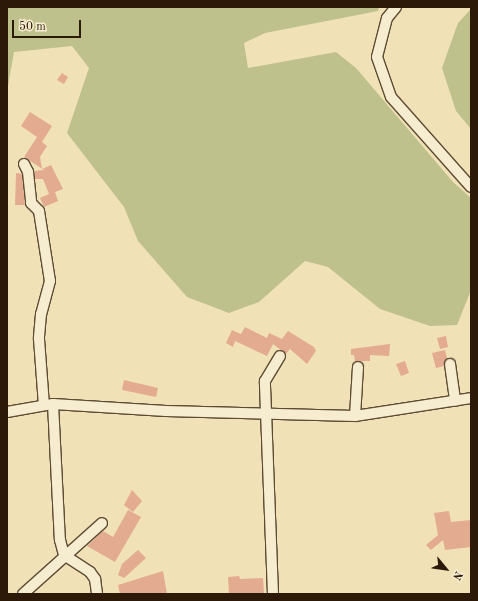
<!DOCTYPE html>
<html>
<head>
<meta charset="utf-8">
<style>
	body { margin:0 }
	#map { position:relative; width:478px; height:601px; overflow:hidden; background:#f1e1b7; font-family:"Old Standard TT",serif }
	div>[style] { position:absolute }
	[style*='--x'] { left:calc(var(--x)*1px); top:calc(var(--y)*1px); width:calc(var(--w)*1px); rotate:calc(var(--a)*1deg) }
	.green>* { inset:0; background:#bec18b }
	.building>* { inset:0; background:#e3ab8f }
	.roads { filter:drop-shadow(1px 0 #5d4b33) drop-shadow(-1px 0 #5d4b33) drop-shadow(0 1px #5d4b33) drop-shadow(0 -1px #5d4b33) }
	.street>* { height:10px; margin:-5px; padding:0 5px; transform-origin:5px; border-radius:5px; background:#f6ecd0 }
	span { translate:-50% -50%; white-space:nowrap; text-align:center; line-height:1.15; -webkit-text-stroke:3px #f6ecd0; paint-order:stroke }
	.frame { position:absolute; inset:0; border:8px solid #2c1907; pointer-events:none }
	.north { position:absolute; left:426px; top:549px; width:40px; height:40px; -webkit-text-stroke:3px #f6ecd0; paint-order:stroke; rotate:119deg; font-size:11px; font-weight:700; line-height:16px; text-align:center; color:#2c1907 }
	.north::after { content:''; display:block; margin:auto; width:14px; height:18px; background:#2c1907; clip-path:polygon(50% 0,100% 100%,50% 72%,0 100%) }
	.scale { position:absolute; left:12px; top:20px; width:69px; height:18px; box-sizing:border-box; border:2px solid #2c1907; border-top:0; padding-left:5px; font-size:12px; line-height:14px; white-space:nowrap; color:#2c1907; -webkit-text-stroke:3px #f6ecd0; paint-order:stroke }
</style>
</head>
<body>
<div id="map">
	<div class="green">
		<div style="clip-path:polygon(7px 7px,379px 7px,378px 11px,265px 33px,244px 43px,248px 68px,336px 52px,356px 68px,453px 182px,471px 198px,471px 290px,457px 325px,430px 326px,380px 309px,328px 267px,305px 261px,259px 302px,229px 313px,187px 297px,138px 241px,124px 207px,67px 133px,89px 68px,72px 46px,14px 52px,7px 92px)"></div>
		<div style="clip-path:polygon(471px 9px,471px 129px,456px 111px,442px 68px,458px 23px)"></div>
	</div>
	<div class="building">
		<div style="clip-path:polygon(62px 73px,68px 77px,64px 84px,57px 80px)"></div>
		<div style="clip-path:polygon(30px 112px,52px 126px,42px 142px,47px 146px,40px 157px,42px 169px,51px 165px,63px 189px,55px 192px,58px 201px,44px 207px,40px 198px,49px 194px,43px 179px,35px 179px,34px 171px,44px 170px,24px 157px,37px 137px,21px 126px)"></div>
		<div style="clip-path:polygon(16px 173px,22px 174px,25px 205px,15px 205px)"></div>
		<div style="clip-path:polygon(245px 327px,267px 338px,269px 333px,282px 339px,288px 331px,314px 347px,316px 351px,307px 364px,290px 349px,286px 354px,273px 344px,267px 356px,235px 341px,233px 347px,226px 343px,232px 330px,241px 334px)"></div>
		<div style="clip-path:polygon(446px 336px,448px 347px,440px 349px,437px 338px)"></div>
		<div style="clip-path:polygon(390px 344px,389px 356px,370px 355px,370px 361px,355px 361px,354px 355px,351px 355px,351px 349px)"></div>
		<div style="clip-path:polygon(445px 350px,447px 358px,444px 366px,436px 368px,432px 353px)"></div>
		<div style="clip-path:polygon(405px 361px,409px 373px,401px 376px,396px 364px)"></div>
		<div style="clip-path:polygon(124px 380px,158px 388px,156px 397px,122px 390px)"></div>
		<div style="clip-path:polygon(132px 490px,142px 501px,133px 512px,124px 505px)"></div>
		<div style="clip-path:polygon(128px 510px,141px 517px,115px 562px,87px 546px,103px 531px,113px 537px)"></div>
		<div style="clip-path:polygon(449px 511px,451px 522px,471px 520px,471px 547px,445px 550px,443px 540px,431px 550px,426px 545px,438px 535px,434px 513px)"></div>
		<div style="clip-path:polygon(138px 550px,146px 558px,124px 578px,118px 575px,122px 564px)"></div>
		<div style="clip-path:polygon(163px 571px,167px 594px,120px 594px,118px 585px)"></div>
		<div style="clip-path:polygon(239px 576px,240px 579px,263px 578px,264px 594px,229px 594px,228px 577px)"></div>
	</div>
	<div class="roads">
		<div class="street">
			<div style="--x:396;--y:7;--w:14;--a:129"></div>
			<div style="--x:387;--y:18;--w:40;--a:104.4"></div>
			<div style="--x:377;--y:57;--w:42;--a:70.7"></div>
			<div style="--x:391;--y:97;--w:120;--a:48.4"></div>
			<div style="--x:24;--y:164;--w:9;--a:63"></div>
			<div style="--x:28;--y:172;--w:31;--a:84"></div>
			<div style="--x:31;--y:203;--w:11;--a:45"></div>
			<div style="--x:39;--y:211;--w:71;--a:81.1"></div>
			<div style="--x:50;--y:281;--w:34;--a:105"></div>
			<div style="--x:41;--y:314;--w:25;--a:95"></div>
			<div style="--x:39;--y:339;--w:66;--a:85.7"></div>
			<div style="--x:450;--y:364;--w:37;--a:82"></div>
			<div style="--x:53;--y:404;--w:136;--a:87.1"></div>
			<div style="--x:60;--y:540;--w:16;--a:75"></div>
			<div style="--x:64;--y:555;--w:31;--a:33"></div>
			<div style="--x:90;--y:572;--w:9;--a:54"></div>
			<div style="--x:95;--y:579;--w:15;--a:82"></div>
			<div style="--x:7;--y:412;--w:47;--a:-9.9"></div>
			<div style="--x:53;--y:404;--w:113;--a:3.5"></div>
			<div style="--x:166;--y:411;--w:189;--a:1.5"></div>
			<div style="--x:355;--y:416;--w:117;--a:-8.8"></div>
			<div style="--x:355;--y:416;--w:49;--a:-86.5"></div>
			<div style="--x:23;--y:594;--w:106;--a:-41.9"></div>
			<div style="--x:273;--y:594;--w:213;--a:-92.2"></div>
			<div style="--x:265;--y:381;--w:29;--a:-59"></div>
		</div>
	</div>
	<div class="frame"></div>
	<div class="north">N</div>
	<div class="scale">50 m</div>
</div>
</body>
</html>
